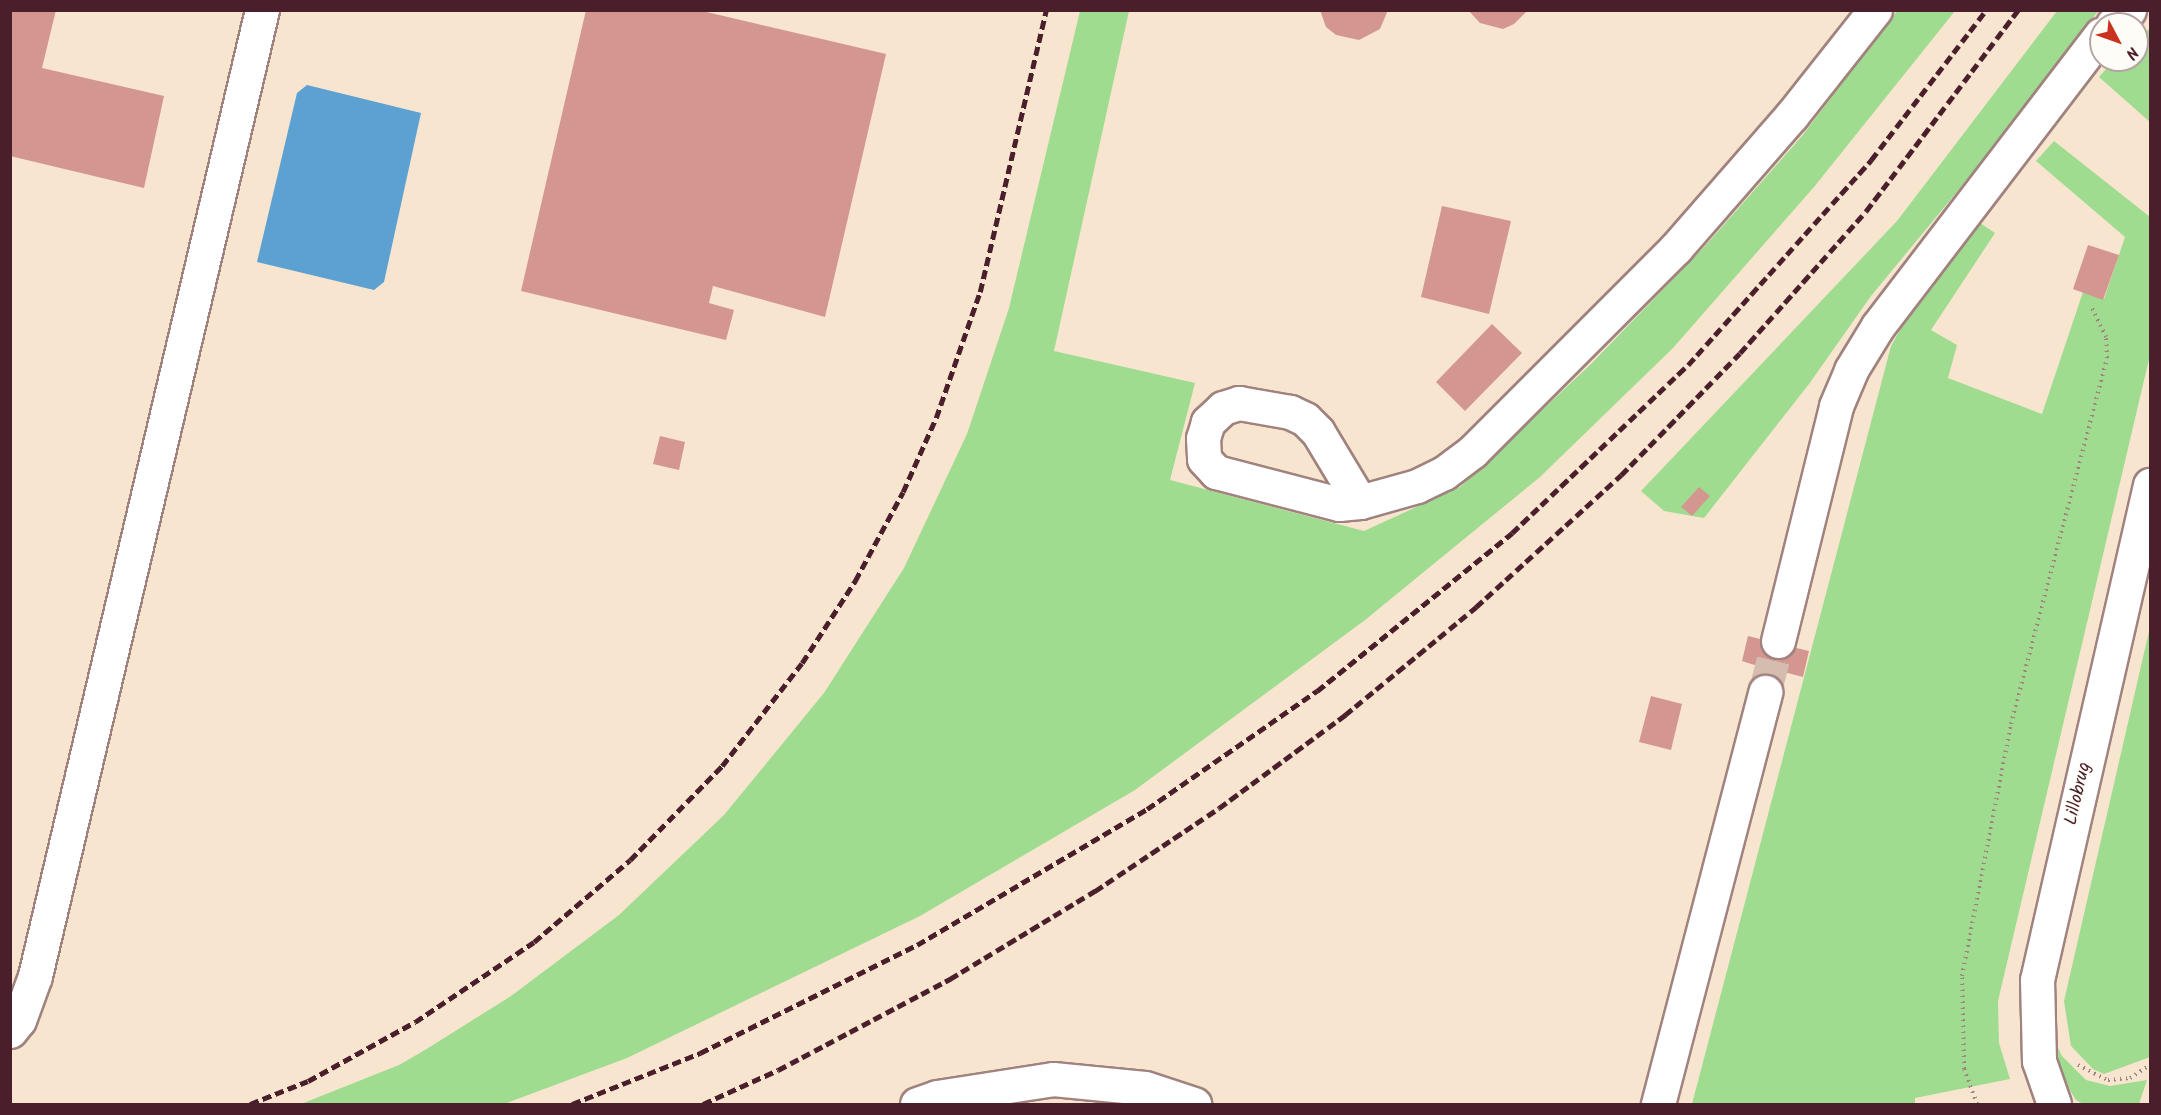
<!DOCTYPE html>
<html>
<head>
<meta charset="utf-8">
<style>
	body { margin:0 }
	#map { position:relative; width:2161px; height:1115px; overflow:hidden; background:#f7e5d0; font-family:Kalam,sans-serif }
	div>[style] { position:absolute }
	[style*='--x'] { left:calc(var(--x)*1px); top:calc(var(--y)*1px); width:calc(var(--w)*1px); rotate:calc(var(--a)*1deg) }
	.green>* { inset:0; background:#9fdc90 }
	.water>* { inset:0; background:#5da1d2 }
	.building>* { inset:0; background:#d49790 }
	.minor-tunnel>* { height:33px; margin-top:-16.5px; transform-origin:0; background:repeating-linear-gradient(90deg,#d4bdaf 0 33px,transparent 0 49px) }
	.path>* { height:4px; margin-top:-2px; transform-origin:0; background:repeating-linear-gradient(90deg,#a0827e 0 1.5px,transparent 0 6px) }
	.roads { filter:drop-shadow(2px 0 #a0827e) drop-shadow(-2px 0 #a0827e) drop-shadow(0 2px #a0827e) drop-shadow(0 -2px #a0827e) }
	.minor>* { height:33px; margin:-16.5px; padding:0 16.5px; transform-origin:16.5px; border-radius:16.5px; background:#fff }
	.rail>* { height:4.5px; margin-top:-2.25px; transform-origin:0; background:repeating-linear-gradient(90deg,#4a1f2b 0 9px,transparent 0 13.5px) }
	span { translate:-50% -50%; white-space:nowrap; text-align:center; line-height:1.15; -webkit-text-stroke:4.5px #fdfcf7; paint-order:stroke }
	.street-label { font-size:18px; color:#4a1f2b }
	.frame { position:absolute; inset:0; border:12px solid #4a1f2b; pointer-events:none }
	.north { position:absolute; left:2089px; top:12px; width:60px; height:60px; box-sizing:border-box; background:#fdfcf7; border:2px solid #b5a4a5; border-radius:50%; rotate:131deg; font-size:16px; font-weight:700; line-height:24px; text-align:center; color:#4a1f2b }
	.north::after { content:''; display:block; margin:auto; width:21px; height:27px; background:#c8321e; clip-path:polygon(50% 0,100% 100%,50% 72%,0 100%) }
</style>
</head>
<body>
<div id="map">
	<div class="green">
		<div style="clip-path:polygon(1080px 11px,1129px 11px,1054px 351px,1195px 383px,1170px 480px,1364px 531px,1460px 487px,1591px 364px,1706px 245px,1802px 136px,1897px 11px,1955px 11px,1814px 187px,1673px 348px,1540px 477px,1365px 620px,1135px 790px,920px 916px,627px 1058px,504px 1104px,301px 1104px,399px 1065px,425px 1050px,511px 996px,619px 915px,724px 815px,824px 693px,904px 568px,967px 434px,1009px 308px)"></div>
		<div style="clip-path:polygon(2057px 11px,2098px 11px,1989px 153px,1871px 296px,1809px 384px,1704px 518px,1664px 511px,1641px 491px,1897px 221px)"></div>
		<div style="clip-path:polygon(2150px 29px,2150px 122px,2099px 77px,2114px 60px,2137px 60px,2137px 36px)"></div>
		<div style="clip-path:polygon(2054px 141px,2150px 217px,2150px 355px,1998px 1001px,1999px 1043px,2010px 1079px,1915px 1098px,1915px 1104px,1692px 1104px,1891px 346px,1904px 323px,1980px 223px,1995px 233px,1931px 330px,1957px 345px,1948px 378px,2042px 414px,2083px 292px,2104px 299px,2125px 237px,2036px 161px)"></div>
		<div style="clip-path:polygon(2150px 627px,2150px 1057px,2104px 1074px,2093px 1069px,2071px 1046px,2064px 1001px)"></div>
		<div style="clip-path:polygon(2052px 1036px,2062px 1056px,2086px 1080px,2110px 1086px,2147px 1080px,2139px 1104px,2083px 1104px,2076px 1100px,2058px 1071px)"></div>
	</div>
	<div class="water">
		<div style="clip-path:polygon(307px 85px,421px 113px,384px 282px,374px 290px,257px 262px,297px 93px)"></div>
	</div>
	<div class="building">
		<div style="clip-path:polygon(10px 10px,56px 10px,42px 68px,164px 96px,144px 188px,10px 156px)"></div>
		<div style="clip-path:polygon(586px 10px,698px 10px,886px 54px,825px 317px,713px 286px,709px 303px,734px 310px,726px 340px,521px 291px)"></div>
		<div style="clip-path:polygon(1320px 10px,1388px 10px,1380px 29px,1359px 40px,1336px 35px,1326px 27px)"></div>
		<div style="clip-path:polygon(1468px 10px,1528px 10px,1514px 24px,1503px 29px,1480px 23px)"></div>
		<div style="clip-path:polygon(1442px 206px,1511px 221px,1489px 314px,1421px 297px)"></div>
		<div style="clip-path:polygon(2088px 245px,2119px 255px,2103px 300px,2073px 289px)"></div>
		<div style="clip-path:polygon(1492px 324px,1522px 353px,1465px 411px,1436px 382px)"></div>
		<div style="clip-path:polygon(660px 436px,685px 442px,679px 470px,653px 464px)"></div>
		<div style="clip-path:polygon(1699px 487px,1710px 496px,1692px 516px,1681px 507px)"></div>
		<div style="clip-path:polygon(1748px 636px,1809px 651px,1803px 677px,1780px 671px,1774px 694px,1759px 690px,1764px 668px,1742px 661px)"></div>
		<div style="clip-path:polygon(1651px 696px,1682px 704px,1671px 750px,1639px 742px)"></div>
	</div>
	<div class="minor-tunnel">
		<div style="--x:1765;--y:692;--w:53;--a:-75.7"></div>
	</div>
	<div class="path">
		<div style="--x:2078;--y:1065;--w:34;--a:27"></div>
		<div style="--x:2108;--y:1080;--w:22;--a:-5"></div>
		<div style="--x:2130;--y:1078;--w:24;--a:-33"></div>
		<div style="--x:1977;--y:1104;--w:37;--a:-110"></div>
		<div style="--x:1964;--y:1069;--w:93;--a:-91.2"></div>
		<div style="--x:1962;--y:976;--w:257;--a:-79"></div>
		<div style="--x:2011;--y:724;--w:378;--a:-75.3"></div>
		<div style="--x:2107;--y:358;--w:21;--a:-93"></div>
		<div style="--x:2106;--y:337;--w:32;--a:-116"></div>
	</div>
	<div class="roads">
		<div class="minor">
			<div style="--x:2113;--y:24;--w:21;--a:-41"></div>
			<div style="--x:1360;--y:502;--w:82;--a:-121"></div>
			<div style="--x:1318;--y:432;--w:18;--a:-135"></div>
			<div style="--x:1305;--y:419;--w:17;--a:-155"></div>
			<div style="--x:1290;--y:412;--w:52;--a:-170"></div>
			<div style="--x:1239;--y:403;--w:17;--a:163"></div>
			<div style="--x:1223;--y:408;--w:21;--a:137"></div>
			<div style="--x:1208;--y:422;--w:17;--a:107"></div>
			<div style="--x:1203;--y:438;--w:21;--a:87"></div>
			<div style="--x:1204;--y:459;--w:18;--a:47"></div>
			<div style="--x:1216;--y:472;--w:127;--a:14.6"></div>
			<div style="--x:1339;--y:504;--w:21;--a:-5"></div>
			<div style="--x:1360;--y:502;--w:59;--a:-15.7"></div>
			<div style="--x:1417;--y:486;--w:30;--a:-26"></div>
			<div style="--x:1444;--y:473;--w:36;--a:-37"></div>
			<div style="--x:1473;--y:451;--w:287;--a:-45"></div>
			<div style="--x:1676;--y:248;--w:176;--a:-48.9"></div>
			<div style="--x:1792;--y:115;--w:134;--a:-51.7"></div>
			<div style="--x:1778;--y:641;--w:242;--a:-76.1"></div>
			<div style="--x:1836;--y:406;--w:39;--a:-67"></div>
			<div style="--x:1851;--y:370;--w:52;--a:-58.5"></div>
			<div style="--x:1878;--y:326;--w:367;--a:-52.6"></div>
			<div style="--x:10;--y:1031;--w:14;--a:-51"></div>
			<div style="--x:19;--y:1020;--w:47;--a:-70"></div>
			<div style="--x:35;--y:976;--w:992;--a:-76.78"></div>
			<div style="--x:917;--y:1104;--w:21;--a:-19"></div>
			<div style="--x:937;--y:1097;--w:117;--a:-8.8"></div>
			<div style="--x:1053;--y:1079;--w:92;--a:5.6"></div>
			<div style="--x:1145;--y:1088;--w:52;--a:18.1"></div>
			<div style="--x:1658;--y:1104;--w:426;--a:-75.4"></div>
			<div style="--x:2054;--y:1104;--w:46;--a:-109.2"></div>
			<div style="--x:2039;--y:1061;--w:81;--a:-91.4"></div>
			<div style="--x:2037;--y:980;--w:508;--a:-77.14"></div>
		</div>
	</div>
	<div class="rail">
		<div style="--x:250;--y:1104;--w:62;--a:-21.6"></div>
		<div style="--x:308;--y:1081;--w:122;--a:-28.9"></div>
		<div style="--x:415;--y:1022;--w:143;--a:-33.9"></div>
		<div style="--x:534;--y:942;--w:126;--a:-40.5"></div>
		<div style="--x:630;--y:860;--w:132;--a:-45.6"></div>
		<div style="--x:722;--y:766;--w:130;--a:-52.2"></div>
		<div style="--x:802;--y:663;--w:98;--a:-57.1"></div>
		<div style="--x:855;--y:581;--w:101;--a:-61.7"></div>
		<div style="--x:903;--y:492;--w:81;--a:-66"></div>
		<div style="--x:936;--y:418;--w:133;--a:-70.8"></div>
		<div style="--x:980;--y:292;--w:290;--a:-76.8"></div>
		<div style="--x:572;--y:1104;--w:138;--a:-21.7"></div>
		<div style="--x:700;--y:1053;--w:242;--a:-26.5"></div>
		<div style="--x:917;--y:945;--w:267;--a:-30.6"></div>
		<div style="--x:1147;--y:809;--w:207;--a:-34.8"></div>
		<div style="--x:1317;--y:691;--w:251;--a:-39"></div>
		<div style="--x:1512;--y:533;--w:243;--a:-43.7"></div>
		<div style="--x:1688;--y:365;--w:275;--a:-48.2"></div>
		<div style="--x:1871;--y:160;--w:189;--a:-52.5"></div>
		<div style="--x:703;--y:1104;--w:82;--a:-24.4"></div>
		<div style="--x:778;--y:1070;--w:195;--a:-27.9"></div>
		<div style="--x:950;--y:979;--w:170;--a:-31.3"></div>
		<div style="--x:1095;--y:891;--w:149;--a:-33.8"></div>
		<div style="--x:1219;--y:808;--w:157;--a:-36.4"></div>
		<div style="--x:1345;--y:715;--w:170;--a:-39.5"></div>
		<div style="--x:1476;--y:607;--w:196;--a:-42.3"></div>
		<div style="--x:1621;--y:475;--w:170;--a:-45.7"></div>
		<div style="--x:1740;--y:353;--w:190;--a:-48.4"></div>
		<div style="--x:1866;--y:211;--w:252;--a:-52.9"></div>
	</div>
	<div class="street-label">
		<span style="left:2079px;top:794px;rotate:-77deg">Lillobrug</span>
	</div>
	<div class="frame"></div>
	<div class="north">N</div>
</div>
</body>
</html>
